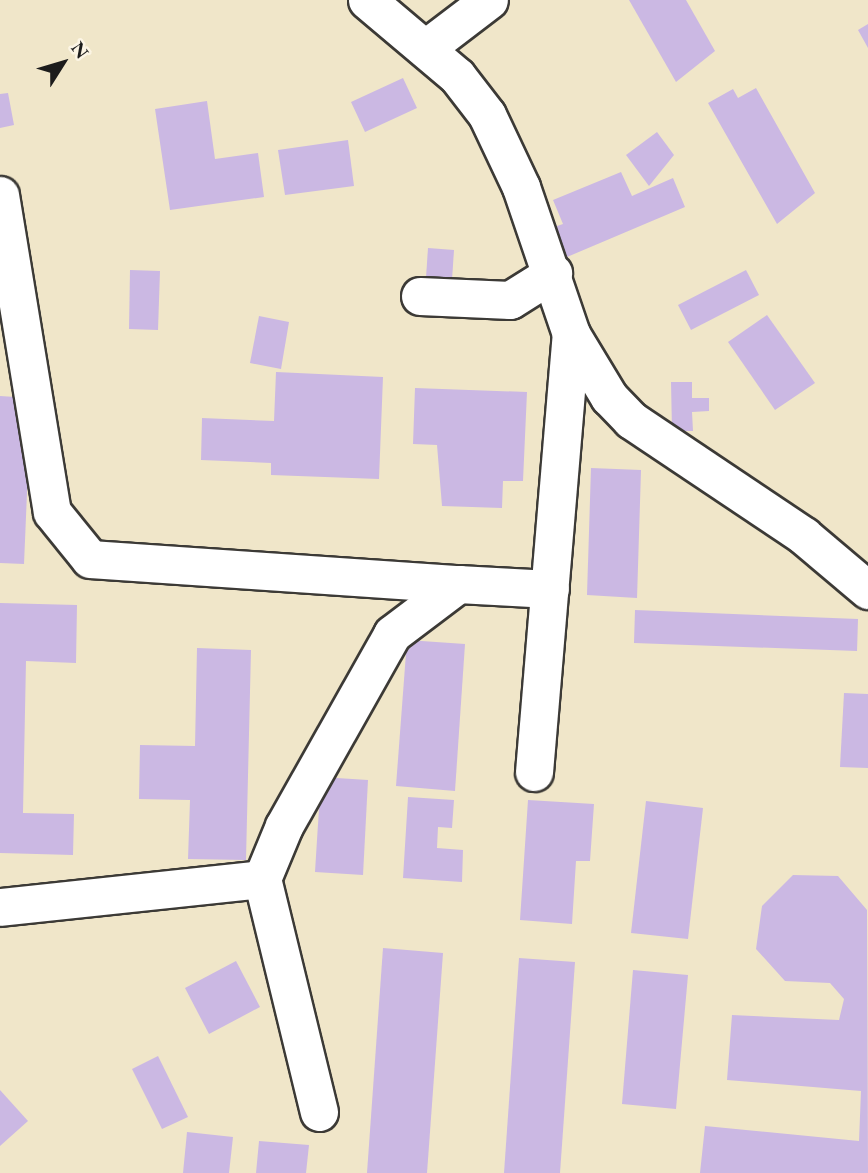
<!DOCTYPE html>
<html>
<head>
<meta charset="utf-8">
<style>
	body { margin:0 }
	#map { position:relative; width:868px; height:1173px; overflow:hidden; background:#f0e6c9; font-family:"EB Garamond",serif }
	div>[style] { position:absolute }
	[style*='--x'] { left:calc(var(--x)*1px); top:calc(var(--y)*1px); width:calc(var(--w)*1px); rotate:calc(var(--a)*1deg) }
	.building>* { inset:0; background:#cbb8e3 }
	.roads { filter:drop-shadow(2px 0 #3c3a36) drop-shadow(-2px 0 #3c3a36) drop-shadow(0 2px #3c3a36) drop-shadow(0 -2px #3c3a36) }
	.street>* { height:37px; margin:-18.5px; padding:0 18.5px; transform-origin:18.5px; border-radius:18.5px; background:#fff }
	span { translate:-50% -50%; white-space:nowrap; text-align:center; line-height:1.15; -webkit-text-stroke:6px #fcf5e5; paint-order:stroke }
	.north { position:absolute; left:28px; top:28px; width:70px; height:70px; -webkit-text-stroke:5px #fcf5e5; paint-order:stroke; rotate:53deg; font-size:19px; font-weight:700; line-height:28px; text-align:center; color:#1c1c1c }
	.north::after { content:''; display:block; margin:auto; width:24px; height:32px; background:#1c1c1c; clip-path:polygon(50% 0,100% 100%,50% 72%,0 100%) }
</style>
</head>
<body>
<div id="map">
	<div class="building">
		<div style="clip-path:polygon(629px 0,686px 0,715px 51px,676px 82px)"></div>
		<div style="clip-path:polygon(868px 24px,868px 48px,858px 30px)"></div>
		<div style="clip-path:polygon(403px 78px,417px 108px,365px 132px,351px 102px)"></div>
		<div style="clip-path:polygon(756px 88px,815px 193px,777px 224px,708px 103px,733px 89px,738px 98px)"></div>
		<div style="clip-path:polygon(8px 93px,14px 125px,0 128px,0 94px)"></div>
		<div style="clip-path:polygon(207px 101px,215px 159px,258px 153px,264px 197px,170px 210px,155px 109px)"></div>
		<div style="clip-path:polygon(657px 132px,674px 155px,649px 186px,626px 155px)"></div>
		<div style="clip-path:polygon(348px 140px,354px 186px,285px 195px,278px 150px)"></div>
		<div style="clip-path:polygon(621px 172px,632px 196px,673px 178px,685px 207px,567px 257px,554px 227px,563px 224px,553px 200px)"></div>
		<div style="clip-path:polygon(428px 248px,454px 250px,452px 280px,426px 278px)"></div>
		<div style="clip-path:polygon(130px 270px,160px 271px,158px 330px,129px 329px)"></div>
		<div style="clip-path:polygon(746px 270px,759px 295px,691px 330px,678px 305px)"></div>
		<div style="clip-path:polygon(767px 315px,815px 383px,775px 410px,728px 342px)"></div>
		<div style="clip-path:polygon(259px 316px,289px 322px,281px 369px,250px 363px)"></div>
		<div style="clip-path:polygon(276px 372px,383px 377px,379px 479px,271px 475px,271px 463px,201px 460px,202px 418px,274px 421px)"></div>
		<div style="clip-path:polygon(671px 382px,692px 382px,692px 398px,709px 398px,709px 411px,692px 412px,693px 431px,672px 431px)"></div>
		<div style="clip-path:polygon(415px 388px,527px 392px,523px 481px,503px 481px,502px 508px,442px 506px,437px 445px,413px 444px)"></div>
		<div style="clip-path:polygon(0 396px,31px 398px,24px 564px,0 563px)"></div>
		<div style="clip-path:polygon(591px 468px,641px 470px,637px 598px,587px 595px)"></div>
		<div style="clip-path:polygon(0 603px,77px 605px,76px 663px,26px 661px,23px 813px,74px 814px,73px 855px,0 853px)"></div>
		<div style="clip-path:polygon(635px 610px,858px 619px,857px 651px,634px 643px)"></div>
		<div style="clip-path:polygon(407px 640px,465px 644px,455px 791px,396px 786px)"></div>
		<div style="clip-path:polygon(197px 648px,251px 650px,246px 860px,188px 859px,190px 800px,139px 799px,140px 745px,195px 746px)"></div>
		<div style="clip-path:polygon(844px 693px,868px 694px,868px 768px,840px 767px)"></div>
		<div style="clip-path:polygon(321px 777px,368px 780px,363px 875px,315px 872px)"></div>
		<div style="clip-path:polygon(408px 797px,454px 800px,452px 828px,438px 827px,437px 848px,463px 850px,462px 882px,403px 878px)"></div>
		<div style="clip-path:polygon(528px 800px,594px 804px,590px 861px,576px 861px,572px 924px,520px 920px)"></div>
		<div style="clip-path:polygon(646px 801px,703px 808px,688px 939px,631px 933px)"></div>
		<div style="clip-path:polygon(793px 875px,838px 876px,867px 910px,868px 1173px,700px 1173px,705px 1126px,859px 1141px,861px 1091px,727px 1080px,732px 1015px,839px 1020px,844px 999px,830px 983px,785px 981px,756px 949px,762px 906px)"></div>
		<div style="clip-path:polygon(383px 948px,443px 953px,427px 1173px,367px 1173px)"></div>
		<div style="clip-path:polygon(519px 958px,575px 962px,560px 1173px,504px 1173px)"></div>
		<div style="clip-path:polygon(236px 961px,260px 1007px,209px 1034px,185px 988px)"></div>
		<div style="clip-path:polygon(633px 970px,688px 975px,676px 1109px,622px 1104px)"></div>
		<div style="clip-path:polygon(158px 1056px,188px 1117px,162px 1129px,132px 1069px)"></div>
		<div style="clip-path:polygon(0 1090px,28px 1121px,0 1146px)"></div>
		<div style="clip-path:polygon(187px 1132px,233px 1137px,229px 1173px,183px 1173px)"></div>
		<div style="clip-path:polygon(259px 1141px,309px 1145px,306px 1173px,256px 1173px)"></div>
	</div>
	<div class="roads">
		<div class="street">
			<div style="--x:367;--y:0;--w:118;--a:40.2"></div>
			<div style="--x:457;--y:76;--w:49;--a:52.4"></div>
			<div style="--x:487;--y:115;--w:80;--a:64.7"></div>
			<div style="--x:521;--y:187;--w:155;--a:71.2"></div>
			<div style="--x:571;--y:334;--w:74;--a:58.9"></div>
			<div style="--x:609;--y:397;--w:32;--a:46"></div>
			<div style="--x:631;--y:420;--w:208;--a:33.8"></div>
			<div style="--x:804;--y:536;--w:84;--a:40.2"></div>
			<div style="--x:426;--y:48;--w:79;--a:-37.3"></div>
			<div style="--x:0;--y:195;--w:321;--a:80.7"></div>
			<div style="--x:52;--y:512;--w:60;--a:51"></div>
			<div style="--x:90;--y:559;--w:369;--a:3.9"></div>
			<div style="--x:420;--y:296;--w:90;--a:2.5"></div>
			<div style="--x:510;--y:300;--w:51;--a:-32.1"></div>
			<div style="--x:534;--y:772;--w:440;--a:-85.2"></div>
			<div style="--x:0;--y:907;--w:263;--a:-6.1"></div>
			<div style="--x:319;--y:1112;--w:240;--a:-103.7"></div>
			<div style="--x:262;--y:879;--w:57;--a:-67.5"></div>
			<div style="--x:284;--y:826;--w:220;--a:-60.6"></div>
			<div style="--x:392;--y:634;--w:83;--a:-37.1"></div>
			<div style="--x:458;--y:584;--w:92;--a:3.1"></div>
		</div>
	</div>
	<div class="north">N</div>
</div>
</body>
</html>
